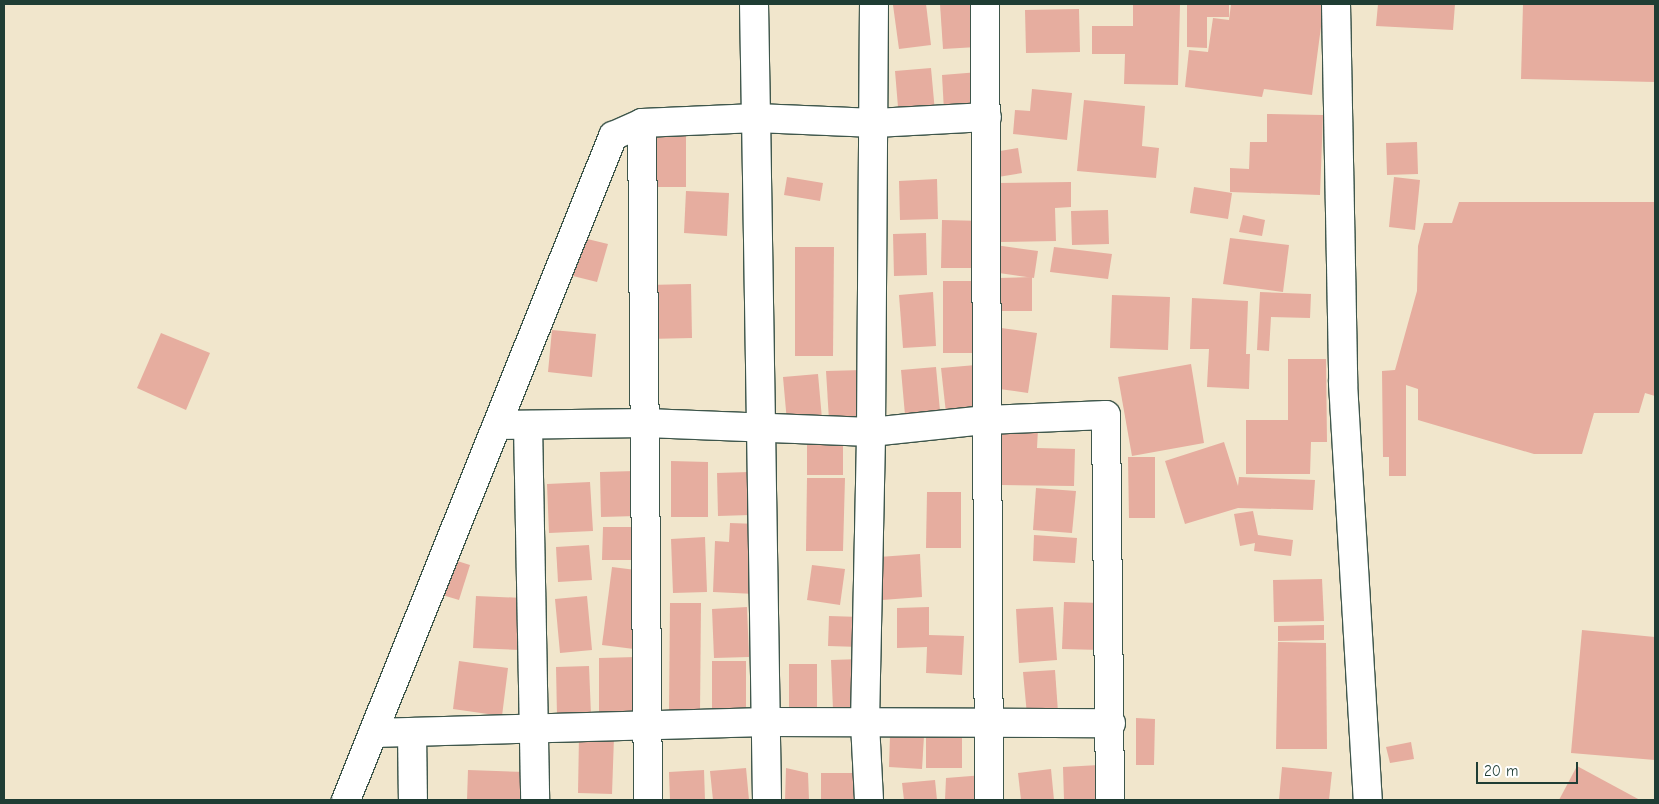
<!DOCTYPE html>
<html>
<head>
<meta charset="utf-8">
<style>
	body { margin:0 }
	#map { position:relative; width:1659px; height:804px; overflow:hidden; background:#f1e6cc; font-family:"Comic Neue",sans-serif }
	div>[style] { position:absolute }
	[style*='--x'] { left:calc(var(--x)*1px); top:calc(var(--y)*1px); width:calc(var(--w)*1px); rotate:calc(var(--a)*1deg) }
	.building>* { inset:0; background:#e6ad9f }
	.roads { filter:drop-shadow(1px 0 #3e564b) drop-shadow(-1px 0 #3e564b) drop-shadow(0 1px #3e564b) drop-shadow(0 -1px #3e564b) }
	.minor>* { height:28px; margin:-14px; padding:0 14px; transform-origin:14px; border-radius:14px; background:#fff }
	span { translate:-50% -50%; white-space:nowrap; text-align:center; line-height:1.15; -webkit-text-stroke:4px #fff; paint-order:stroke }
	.frame { position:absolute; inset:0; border:5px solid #1f3d34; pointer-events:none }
	.scale { position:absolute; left:1476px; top:762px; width:102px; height:22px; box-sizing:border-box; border:2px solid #1f3d34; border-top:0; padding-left:6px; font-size:15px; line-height:18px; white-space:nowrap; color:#1f3d34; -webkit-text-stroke:4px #fff; paint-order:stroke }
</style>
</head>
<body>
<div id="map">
	<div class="building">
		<div style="clip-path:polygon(901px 4px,926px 4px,931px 45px,899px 49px,893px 5px)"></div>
		<div style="clip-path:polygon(940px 4px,974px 4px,977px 47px,943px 49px)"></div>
		<div style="clip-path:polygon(1133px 4px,1180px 5px,1178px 85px,1124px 84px,1125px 54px,1092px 54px,1092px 26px,1133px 26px)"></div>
		<div style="clip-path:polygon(1187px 4px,1229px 4px,1229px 17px,1207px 17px,1207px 48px,1187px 47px)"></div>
		<div style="clip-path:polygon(1231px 4px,1324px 4px,1312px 95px,1264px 89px,1262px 97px,1185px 87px,1189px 50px,1208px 52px,1213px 18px,1229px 20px)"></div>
		<div style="clip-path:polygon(1378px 4px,1455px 4px,1453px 30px,1376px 26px)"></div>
		<div style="clip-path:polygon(1523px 4px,1655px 4px,1655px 82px,1521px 79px)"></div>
		<div style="clip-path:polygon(1079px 9px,1080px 52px,1026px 53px,1025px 10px)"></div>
		<div style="clip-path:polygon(931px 68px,935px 112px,899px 119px,895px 71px)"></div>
		<div style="clip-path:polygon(979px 72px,981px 109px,944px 111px,942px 75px)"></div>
		<div style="clip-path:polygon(1032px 89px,1072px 93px,1067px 140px,1013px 134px,1015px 110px,1030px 111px)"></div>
		<div style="clip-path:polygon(1084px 100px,1145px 106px,1142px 146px,1159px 148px,1156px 178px,1077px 171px)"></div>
		<div style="clip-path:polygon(1267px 114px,1323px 115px,1320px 195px,1230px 192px,1230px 168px,1249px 169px,1250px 142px,1267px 142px)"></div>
		<div style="clip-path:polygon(686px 128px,686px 187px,649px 187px,648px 129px)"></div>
		<div style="clip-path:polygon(1417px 142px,1418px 174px,1387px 175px,1386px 143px)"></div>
		<div style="clip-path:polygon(1018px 148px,1022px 173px,998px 177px,994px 152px)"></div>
		<div style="clip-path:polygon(787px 177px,823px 183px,820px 201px,784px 195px)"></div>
		<div style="clip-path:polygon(1394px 177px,1420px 180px,1415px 230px,1389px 227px)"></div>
		<div style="clip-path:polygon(937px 179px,938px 219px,900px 220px,899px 181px)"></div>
		<div style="clip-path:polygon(1071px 182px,1071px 207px,1055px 208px,1056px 241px,999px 242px,998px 183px)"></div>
		<div style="clip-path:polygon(1194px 187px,1232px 193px,1228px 219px,1190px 213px)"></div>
		<div style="clip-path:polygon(686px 191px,729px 193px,727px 236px,684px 233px)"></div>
		<div style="clip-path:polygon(1459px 202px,1655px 202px,1655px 396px,1645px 393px,1639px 413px,1594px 413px,1582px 454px,1534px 454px,1418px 420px,1418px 389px,1406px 385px,1406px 476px,1389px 476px,1389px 457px,1383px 457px,1382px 371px,1395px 370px,1417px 291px,1418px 246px,1424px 223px,1452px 223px)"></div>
		<div style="clip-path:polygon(1108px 210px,1109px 244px,1072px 245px,1071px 211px)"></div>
		<div style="clip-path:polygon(1243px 215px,1265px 220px,1262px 236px,1239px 232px)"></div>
		<div style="clip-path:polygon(942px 220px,984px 221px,984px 268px,941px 268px)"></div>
		<div style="clip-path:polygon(926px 233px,927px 275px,894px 276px,893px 234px)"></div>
		<div style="clip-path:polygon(575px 236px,608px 244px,597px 282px,565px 274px)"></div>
		<div style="clip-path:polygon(1230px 238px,1289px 245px,1283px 292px,1223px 284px)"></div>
		<div style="clip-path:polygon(995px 245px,1038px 251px,1034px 278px,992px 272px)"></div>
		<div style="clip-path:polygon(795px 247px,834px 247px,833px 356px,795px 356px)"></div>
		<div style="clip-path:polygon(1054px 247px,1112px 254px,1108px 279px,1050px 272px)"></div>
		<div style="clip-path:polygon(1032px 277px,1032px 311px,998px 311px,998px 278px)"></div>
		<div style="clip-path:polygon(943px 281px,980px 281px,981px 353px,943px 353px)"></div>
		<div style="clip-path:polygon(691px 284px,692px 338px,648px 339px,648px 285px)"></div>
		<div style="clip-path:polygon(933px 292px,936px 346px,903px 348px,899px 295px)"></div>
		<div style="clip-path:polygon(1260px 292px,1311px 294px,1310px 318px,1271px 317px,1269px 351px,1257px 350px)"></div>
		<div style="clip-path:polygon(1112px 295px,1170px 297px,1168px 350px,1110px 348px)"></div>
		<div style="clip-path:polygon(1192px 298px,1248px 301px,1246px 354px,1250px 354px,1249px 389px,1207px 387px,1209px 349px,1190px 349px)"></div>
		<div style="clip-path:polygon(1001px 328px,1037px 333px,1028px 393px,992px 388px)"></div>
		<div style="clip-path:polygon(552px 330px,596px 334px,592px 377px,548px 372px)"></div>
		<div style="clip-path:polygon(161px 333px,210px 353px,186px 410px,137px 388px)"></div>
		<div style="clip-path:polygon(1288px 359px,1326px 359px,1327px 442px,1311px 442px,1310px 474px,1246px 474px,1246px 420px,1288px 420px)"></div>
		<div style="clip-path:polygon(1191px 364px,1204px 443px,1132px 456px,1118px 377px)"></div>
		<div style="clip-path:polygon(976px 365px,980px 410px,946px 413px,941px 368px)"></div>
		<div style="clip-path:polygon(936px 367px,940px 411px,905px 415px,901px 370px)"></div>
		<div style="clip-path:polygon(863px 370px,865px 418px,829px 420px,826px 371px)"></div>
		<div style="clip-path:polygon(818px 374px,822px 419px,787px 422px,783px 377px)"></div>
		<div style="clip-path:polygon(1002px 428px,1038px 429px,1037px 448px,1075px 449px,1074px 486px,1001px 485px)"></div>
		<div style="clip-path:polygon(807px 437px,843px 437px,843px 475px,807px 475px)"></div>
		<div style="clip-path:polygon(1224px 442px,1238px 486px,1239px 477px,1315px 480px,1313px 510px,1238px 508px,1185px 524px,1165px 461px)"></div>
		<div style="clip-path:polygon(1128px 457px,1155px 457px,1155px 518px,1129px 518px)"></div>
		<div style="clip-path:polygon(671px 461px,708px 462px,708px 517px,671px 517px)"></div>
		<div style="clip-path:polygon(635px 471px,637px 516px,601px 517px,600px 472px)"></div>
		<div style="clip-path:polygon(749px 472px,750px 515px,718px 516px,717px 473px)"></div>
		<div style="clip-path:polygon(807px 478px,845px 478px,843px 551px,806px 551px)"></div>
		<div style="clip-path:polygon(590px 482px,593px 531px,549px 533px,547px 484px)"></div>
		<div style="clip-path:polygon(1036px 488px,1076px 491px,1072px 533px,1033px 530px)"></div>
		<div style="clip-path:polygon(927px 492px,961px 492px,961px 548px,926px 548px)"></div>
		<div style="clip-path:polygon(1253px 511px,1258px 535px,1293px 540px,1291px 556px,1254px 551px,1255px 543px,1240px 546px,1234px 514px)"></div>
		<div style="clip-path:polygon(730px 523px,758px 524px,755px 594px,713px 592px,715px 541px,729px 542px)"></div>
		<div style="clip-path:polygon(603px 527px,638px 527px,638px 560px,602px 560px)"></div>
		<div style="clip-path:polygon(1034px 535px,1077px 538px,1075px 563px,1033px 561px)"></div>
		<div style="clip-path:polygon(705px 537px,707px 592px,673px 593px,671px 539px)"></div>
		<div style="clip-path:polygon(589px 545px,592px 580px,558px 582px,556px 547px)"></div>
		<div style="clip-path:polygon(920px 554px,922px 597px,882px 600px,879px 557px)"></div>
		<div style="clip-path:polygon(451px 559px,470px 565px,459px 600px,439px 594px)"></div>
		<div style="clip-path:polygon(812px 565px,845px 569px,840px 605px,807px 600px)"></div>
		<div style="clip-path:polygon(612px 567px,644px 571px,634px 649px,602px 645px)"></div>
		<div style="clip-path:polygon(1322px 579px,1324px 621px,1274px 622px,1273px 580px)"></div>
		<div style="clip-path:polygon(476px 596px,523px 598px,520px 650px,473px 648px)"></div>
		<div style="clip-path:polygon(587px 596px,592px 650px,560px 653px,555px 599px)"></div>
		<div style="clip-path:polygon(1064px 602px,1104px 603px,1101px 650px,1062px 649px)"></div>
		<div style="clip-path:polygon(670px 603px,701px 603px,700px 713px,669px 713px)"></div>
		<div style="clip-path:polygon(747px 607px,749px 657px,714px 658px,712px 609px)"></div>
		<div style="clip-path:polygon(929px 607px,929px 635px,964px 636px,962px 675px,926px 673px,927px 647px,897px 648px,897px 608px)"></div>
		<div style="clip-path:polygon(1053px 607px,1057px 660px,1019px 663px,1016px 609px)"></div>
		<div style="clip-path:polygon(829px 616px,861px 617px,860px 647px,828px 646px)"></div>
		<div style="clip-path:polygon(1324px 625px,1324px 640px,1278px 641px,1278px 626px)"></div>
		<div style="clip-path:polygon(1582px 630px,1655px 637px,1655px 760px,1571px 753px)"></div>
		<div style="clip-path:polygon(1278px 642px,1326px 643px,1327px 749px,1276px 749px)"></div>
		<div style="clip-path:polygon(636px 657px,637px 718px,599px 718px,599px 658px)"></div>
		<div style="clip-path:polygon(861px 659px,863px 709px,833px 710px,831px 660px)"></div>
		<div style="clip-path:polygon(459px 661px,508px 668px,502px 716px,453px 709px)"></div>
		<div style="clip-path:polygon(712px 661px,746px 661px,746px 717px,712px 717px)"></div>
		<div style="clip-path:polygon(789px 664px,817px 664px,817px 713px,789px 713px)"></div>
		<div style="clip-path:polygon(589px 666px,591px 715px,557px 716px,556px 667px)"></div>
		<div style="clip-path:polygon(1055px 670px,1058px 712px,1027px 715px,1023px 672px)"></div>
		<div style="clip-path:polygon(1136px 718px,1155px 719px,1154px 765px,1136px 765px)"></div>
		<div style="clip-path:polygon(926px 733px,962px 733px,962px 768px,926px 768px)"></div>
		<div style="clip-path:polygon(890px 735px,924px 736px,922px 769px,889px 767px)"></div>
		<div style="clip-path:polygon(579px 736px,614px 737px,612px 794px,578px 793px)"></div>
		<div style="clip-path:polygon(1411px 742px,1414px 759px,1390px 763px,1386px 747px)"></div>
		<div style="clip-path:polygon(1099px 765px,1101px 800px,1064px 800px,1063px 767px)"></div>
		<div style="clip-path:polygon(1577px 766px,1640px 800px,1559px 800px)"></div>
		<div style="clip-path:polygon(1282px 767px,1332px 772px,1329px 800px,1279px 800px)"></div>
		<div style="clip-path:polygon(746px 768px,749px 800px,713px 800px,710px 771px)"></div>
		<div style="clip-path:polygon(786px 768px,808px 773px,809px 800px,785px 800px)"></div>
		<div style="clip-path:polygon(1051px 769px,1054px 800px,1021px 800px,1018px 773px)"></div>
		<div style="clip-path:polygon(468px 770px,526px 772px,525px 800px,467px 800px)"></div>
		<div style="clip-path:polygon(704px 770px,705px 800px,670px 800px,669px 772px)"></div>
		<div style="clip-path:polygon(821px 773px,861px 773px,861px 800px,821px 800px)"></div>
		<div style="clip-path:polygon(984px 775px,982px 800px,945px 800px,946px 778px)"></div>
		<div style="clip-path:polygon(935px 780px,937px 800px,904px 800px,902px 783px)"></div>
	</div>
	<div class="roads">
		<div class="minor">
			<div style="--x:985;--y:4;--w:796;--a:89.71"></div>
			<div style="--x:1336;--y:4;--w:379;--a:88.9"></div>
			<div style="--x:1343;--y:383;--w:418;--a:86.6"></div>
			<div style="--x:642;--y:123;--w:677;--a:89.49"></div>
			<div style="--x:497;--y:425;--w:149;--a:-0.8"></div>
			<div style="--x:646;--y:423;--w:225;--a:2.3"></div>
			<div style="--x:871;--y:432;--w:116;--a:-6"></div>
			<div style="--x:986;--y:420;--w:120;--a:-2.4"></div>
			<div style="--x:1106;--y:415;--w:385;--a:89.4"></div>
			<div style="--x:528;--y:425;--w:375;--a:88.9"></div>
			<div style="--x:412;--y:732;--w:68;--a:89.2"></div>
			<div style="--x:373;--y:733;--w:393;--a:-1.6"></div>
			<div style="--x:766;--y:722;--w:345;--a:0.2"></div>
			<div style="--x:346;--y:800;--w:716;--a:-68.09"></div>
			<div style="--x:613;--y:136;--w:32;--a:-24"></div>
			<div style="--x:642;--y:123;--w:114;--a:-2.5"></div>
			<div style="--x:756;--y:118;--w:114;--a:-91"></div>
			<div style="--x:767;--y:800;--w:682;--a:-90.92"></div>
			<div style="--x:756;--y:118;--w:119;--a:2.4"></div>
			<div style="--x:875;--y:123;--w:112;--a:-3.1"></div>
			<div style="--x:869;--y:800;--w:77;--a:-93"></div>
			<div style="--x:865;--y:723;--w:291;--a:-88.8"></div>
			<div style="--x:871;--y:432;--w:428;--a:-89.6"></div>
		</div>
	</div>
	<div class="frame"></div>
	<div class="scale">20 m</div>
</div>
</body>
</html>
